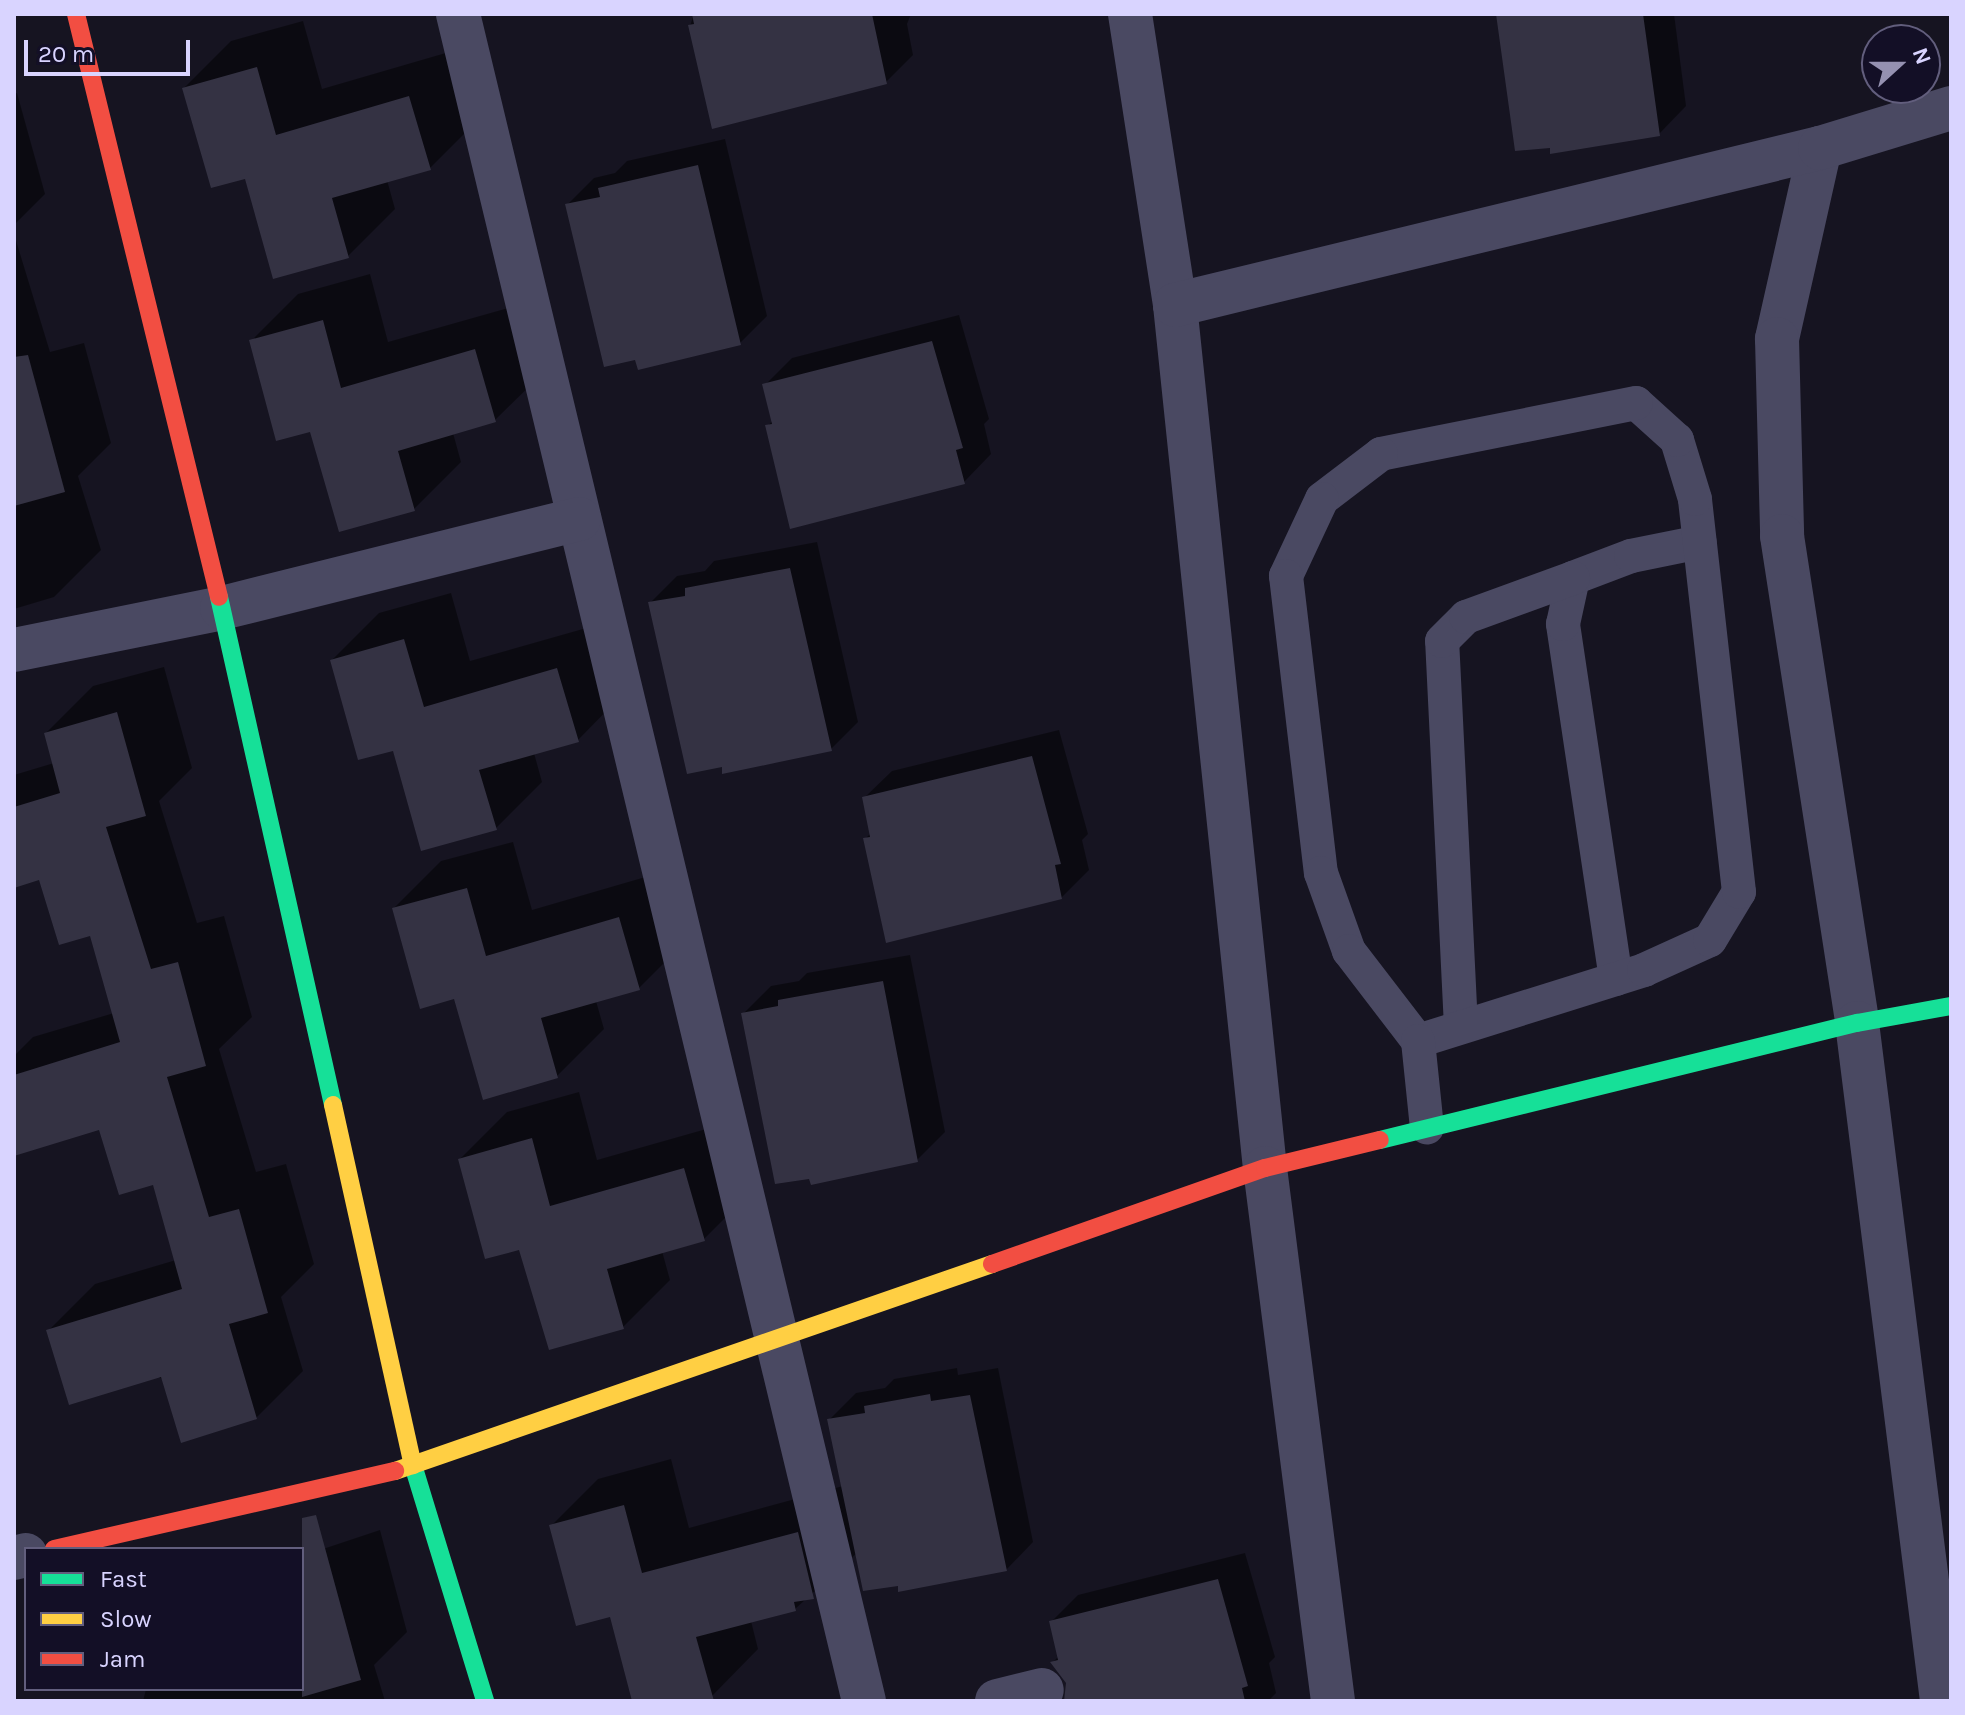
<!DOCTYPE html>
<html>
<head>
<meta charset="utf-8">
<style>
	body { margin:0 }
	#map { position:relative; width:1965px; height:1715px; overflow:hidden; background:#161421; font-family:Karla,sans-serif }
	div>[style] { position:absolute }
	[style*='--x'] { left:calc(var(--x)*1px); top:calc(var(--y)*1px); width:calc(var(--w)*1px); rotate:calc(var(--a)*1deg) }
	.shadow>* { inset:0; background:#0007 }
	.building>* { inset:0; background:#343243 }
	.lane>* { height:34px; margin:-17px; padding:0 17px; transform-origin:17px; border-radius:17px; background:#4a4962 }
	.street>* { height:44px; margin:-22px; padding:0 22px; transform-origin:22px; border-radius:22px; background:#4a4962 }
	.fast>* { height:18px; margin:-9px; padding:0 9px; transform-origin:9px; border-radius:9px; background:#16e098 }
	.slow>* { height:18px; margin:-9px; padding:0 9px; transform-origin:9px; border-radius:9px; background:#ffcf43 }
	.jam>* { height:18px; margin:-9px; padding:0 9px; transform-origin:9px; border-radius:9px; background:#f24e42 }
	span { translate:-50% -50%; white-space:nowrap; text-align:center; line-height:1.15; -webkit-text-stroke:7px #130f26; paint-order:stroke }
	.frame { position:absolute; inset:0; border:16px solid #d9d4ff; pointer-events:none }
	.legend { position:absolute; left:24px; top:1547px; width:280px; height:144px; box-sizing:border-box; background:#130f26; border:2px solid #625e7d; margin:0; padding:10px 14px; list-style:none; font-size:24px; color:#d9d4ff }
	.legend li { display:flex; align-items:center; gap:16px; height:40px }
	.legend b { width:40px; border:2px solid #625e7d }
	.north { position:absolute; left:1861px; top:24px; width:80px; height:80px; box-sizing:border-box; background:#130f26; border:2px solid #625e7d; border-radius:50%; rotate:69deg; font-size:22px; font-weight:700; line-height:32px; text-align:center; color:#d9d4ff }
	.north::after { content:''; display:block; margin:auto; width:28px; height:36px; background:#9591b1; clip-path:polygon(50% 0,100% 100%,50% 72%,0 100%) }
	.scale { position:absolute; left:24px; top:40px; width:166px; height:36px; box-sizing:border-box; border:4px solid #d9d4ff; border-top:0; padding-left:10px; font-size:24px; line-height:28px; white-space:nowrap; color:#d9d4ff; -webkit-text-stroke:6px #130f26; paint-order:stroke }
</style>
</head>
<body>
<div id="map">
	<div class="shadow">
		<div style="clip-path:polygon(694px 14px,911px 14px,907px 24px,913px 55px,886px 82px,690px 26px)"></div>
		<div style="clip-path:polygon(1498px 14px,1674px 14px,1686px 106px,1659px 134px)"></div>
		<div style="clip-path:polygon(303px 21px,322px 89px,456px 50px,477px 121px,430px 168px,387px 180px,395px 209px,348px 256px,246px 176px,184px 88px,231px 41px)"></div>
		<div style="clip-path:polygon(17px 93px,45px 194px,14px 225px,14px 94px)"></div>
		<div style="clip-path:polygon(725px 139px,767px 316px,740px 343px,637px 358px,567px 205px,594px 178px,615px 173px,627px 161px)"></div>
		<div style="clip-path:polygon(14px 234px,50px 352px,84px 343px,111px 443px,78px 476px,101px 550px,54px 597px,14px 609px)"></div>
		<div style="clip-path:polygon(370px 274px,388px 342px,522px 304px,542px 374px,495px 420px,453px 433px,461px 462px,414px 509px,312px 429px,251px 341px,298px 294px)"></div>
		<div style="clip-path:polygon(959px 315px,989px 419px,984px 424px,991px 454px,964px 482px,768px 426px,773px 420px,765px 385px,792px 358px)"></div>
		<div style="clip-path:polygon(817px 542px,858px 722px,831px 749px,650px 603px,677px 576px,705px 571px,714px 561px)"></div>
		<div style="clip-path:polygon(451px 593px,470px 661px,604px 623px,624px 693px,578px 740px,534px 753px,542px 782px,496px 828px,394px 748px,332px 660px,379px 613px)"></div>
		<div style="clip-path:polygon(164px 667px,192px 768px,159px 801px,197px 923px,224px 916px,252px 1017px,219px 1049px,256px 1172px,286px 1164px,314px 1264px,281px 1297px,303px 1371px,256px 1418px,48px 1331px,95px 1284px,176px 1260px,155px 1182px,100px 1127px,14px 1154px,14px 1056px,33px 1037px,114px 1013px,91px 934px,40px 877px,14px 886px,14px 775px,54px 763px,46px 733px,93px 686px)"></div>
		<div style="clip-path:polygon(1059px 730px,1088px 834px,1082px 840px,1089px 870px,1061px 898px,865px 839px,872px 832px,864px 798px,892px 771px)"></div>
		<div style="clip-path:polygon(513px 842px,532px 910px,666px 871px,686px 941px,639px 988px,596px 1001px,604px 1029px,557px 1076px,456px 997px,394px 908px,441px 861px)"></div>
		<div style="clip-path:polygon(910px 955px,945px 1132px,917px 1160px,812px 1183px,744px 1013px,771px 986px,799px 981px,807px 973px)"></div>
		<div style="clip-path:polygon(579px 1092px,597px 1160px,731px 1122px,751px 1192px,704px 1239px,662px 1251px,670px 1280px,623px 1327px,520px 1248px,460px 1159px,507px 1112px)"></div>
		<div style="clip-path:polygon(957px 1368px,958px 1375px,998px 1368px,1033px 1542px,1006px 1570px,899px 1583px,857px 1553px,795px 1609px,751px 1621px,758px 1649px,712px 1696px,634px 1701px,611px 1614px,551px 1526px,598px 1479px,671px 1459px,689px 1528px,843px 1486px,829px 1420px,856px 1393px,885px 1388px,894px 1379px)"></div>
		<div style="clip-path:polygon(380px 1530px,407px 1632px,374px 1665px,385px 1701px,143px 1701px,146px 1689px,302px 1689px,302px 1556px)"></div>
		<div style="clip-path:polygon(1245px 1553px,1275px 1657px,1269px 1663px,1276px 1693px,1268px 1701px,1064px 1701px,1069px 1684px,1053px 1662px,1059px 1656px,1051px 1622px,1078px 1595px)"></div>
	</div>
	<div class="building">
		<div style="clip-path:polygon(692px 14px,872px 14px,887px 84px,712px 129px,688px 25px,694px 24px)"></div>
		<div style="clip-path:polygon(1496px 14px,1643px 14px,1660px 136px,1550px 154px,1550px 148px,1515px 151px)"></div>
		<div style="clip-path:polygon(257px 67px,276px 135px,409px 96px,431px 170px,332px 198px,349px 258px,273px 279px,245px 179px,211px 188px,182px 88px)"></div>
		<div style="clip-path:polygon(698px 165px,741px 345px,638px 370px,635px 360px,604px 367px,565px 204px,600px 197px,598px 188px)"></div>
		<div style="clip-path:polygon(323px 320px,341px 388px,475px 349px,496px 422px,398px 451px,415px 511px,339px 532px,310px 432px,276px 441px,249px 340px)"></div>
		<div style="clip-path:polygon(932px 341px,963px 448px,956px 450px,965px 484px,790px 529px,765px 425px,772px 424px,762px 384px)"></div>
		<div style="clip-path:polygon(28px 355px,65px 492px,14px 506px,14px 357px)"></div>
		<div style="clip-path:polygon(790px 568px,832px 751px,722px 774px,722px 767px,687px 774px,648px 602px,685px 596px,685px 588px)"></div>
		<div style="clip-path:polygon(404px 639px,424px 707px,557px 668px,579px 742px,479px 770px,497px 830px,421px 851px,393px 751px,358px 760px,330px 660px)"></div>
		<div style="clip-path:polygon(117px 712px,146px 816px,106px 827px,151px 969px,178px 962px,206px 1066px,167px 1077px,209px 1217px,239px 1209px,268px 1313px,229px 1324px,257px 1419px,181px 1443px,161px 1377px,69px 1405px,46px 1330px,182px 1289px,153px 1185px,119px 1195px,99px 1130px,14px 1156px,14px 1075px,120px 1042px,90px 936px,59px 945px,39px 880px,14px 888px,14px 807px,60px 793px,44px 733px)"></div>
		<div style="clip-path:polygon(1032px 756px,1061px 864px,1055px 865px,1062px 899px,886px 943px,863px 838px,870px 837px,862px 797px)"></div>
		<div style="clip-path:polygon(467px 888px,486px 956px,619px 917px,640px 990px,541px 1018px,558px 1078px,483px 1100px,454px 999px,420px 1009px,392px 908px)"></div>
		<div style="clip-path:polygon(883px 981px,918px 1162px,811px 1185px,809px 1179px,775px 1184px,741px 1013px,778px 1006px,778px 1000px)"></div>
		<div style="clip-path:polygon(532px 1138px,550px 1206px,684px 1168px,705px 1241px,607px 1269px,624px 1329px,549px 1350px,519px 1250px,485px 1259px,458px 1159px)"></div>
		<div style="clip-path:polygon(930px 1394px,931px 1401px,970px 1395px,1007px 1571px,898px 1592px,898px 1586px,863px 1591px,827px 1419px,865px 1413px,864px 1406px)"></div>
		<div style="clip-path:polygon(624px 1505px,642px 1573px,798px 1532px,814px 1599px,794px 1602px,796px 1611px,696px 1637px,714px 1701px,632px 1701px,610px 1617px,576px 1626px,549px 1525px)"></div>
		<div style="clip-path:polygon(316px 1515px,361px 1680px,302px 1697px,302px 1518px)"></div>
		<div style="clip-path:polygon(1218px 1579px,1248px 1686px,1242px 1688px,1245px 1701px,1064px 1701px,1066px 1683px,1050px 1662px,1058px 1660px,1049px 1621px)"></div>
	</div>
	<div class="lane">
		<div style="--x:1616;--y:979;--w:359;--a:-98.5"></div>
		<div style="--x:1563;--y:624;--w:47;--a:-77.7"></div>
		<div style="--x:1573;--y:578;--w:62;--a:-20.8"></div>
		<div style="--x:1631;--y:556;--w:70;--a:-11.5"></div>
		<div style="--x:1461;--y:1027;--w:386;--a:-92.8"></div>
		<div style="--x:1442;--y:641;--w:34;--a:-45"></div>
		<div style="--x:1466;--y:617;--w:114;--a:-20"></div>
		<div style="--x:1418;--y:1041;--w:237;--a:-17.4"></div>
		<div style="--x:1644;--y:970;--w:72;--a:-24.4"></div>
		<div style="--x:1710;--y:940;--w:56;--a:-58.9"></div>
		<div style="--x:1739;--y:892;--w:395;--a:-96.4"></div>
		<div style="--x:1695;--y:499;--w:62;--a:-107"></div>
		<div style="--x:1677;--y:440;--w:55;--a:-137.9"></div>
		<div style="--x:1636;--y:403;--w:260;--a:168.7"></div>
		<div style="--x:1381;--y:454;--w:74;--a:142.7"></div>
		<div style="--x:1322;--y:499;--w:85;--a:115.1"></div>
		<div style="--x:1286;--y:576;--w:299;--a:83.3"></div>
		<div style="--x:1321;--y:873;--w:83;--a:70.3"></div>
		<div style="--x:1349;--y:951;--w:113;--a:52.5"></div>
		<div style="--x:1418;--y:1041;--w:87;--a:84.1"></div>
	</div>
	<div class="street">
		<div style="--x:458;--y:14;--w:1735;--a:76.47"></div>
		<div style="--x:1130;--y:14;--w:294;--a:81.2"></div>
		<div style="--x:1175;--y:305;--w:868;--a:84.05"></div>
		<div style="--x:1265;--y:1168;--w:537;--a:82.73"></div>
		<div style="--x:1820;--y:148;--w:196;--a:102.7"></div>
		<div style="--x:1777;--y:339;--w:197;--a:88.5"></div>
		<div style="--x:1782;--y:536;--w:493;--a:81.2"></div>
		<div style="--x:1857;--y:1023;--w:683;--a:82.85"></div>
		<div style="--x:1175;--y:305;--w:664;--a:-13.68"></div>
		<div style="--x:1820;--y:148;--w:137;--a:-17"></div>
		<div style="--x:14;--y:650;--w:212;--a:-11.4"></div>
		<div style="--x:222;--y:608;--w:368;--a:-14"></div>
		<div style="--x:14;--y:1558;--w:12;--a:-14"></div>
		<div style="--x:997;--y:1701;--w:46;--a:-13.7"></div>
	</div>
	<div class="fast">
		<div style="--x:219;--y:597;--w:521;--a:77.35"></div>
		<div style="--x:1380;--y:1140;--w:491;--a:-13.8"></div>
		<div style="--x:1857;--y:1023;--w:96;--a:-10.3"></div>
		<div style="--x:413;--y:1465;--w:247;--a:73"></div>
	</div>
	<div class="slow">
		<div style="--x:333;--y:1105;--w:369;--a:77.5"></div>
		<div style="--x:395;--y:1471;--w:632;--a:-19.12"></div>
	</div>
	<div class="jam">
		<div style="--x:76;--y:14;--w:600;--a:76.22"></div>
		<div style="--x:992;--y:1264;--w:289;--a:-19.4"></div>
		<div style="--x:1265;--y:1168;--w:118;--a:-13.7"></div>
		<div style="--x:54;--y:1549;--w:350;--a:-12.9"></div>
	</div>
	<div class="frame"></div>
	<ul class="legend">
	<li><b style="height:10px;background:#16e098"></b>Fast</li>
	<li><b style="height:10px;background:#ffcf43"></b>Slow</li>
	<li><b style="height:10px;background:#f24e42"></b>Jam</li>
	</ul>
	<div class="north">N</div>
	<div class="scale">20 m</div>
</div>
</body>
</html>
